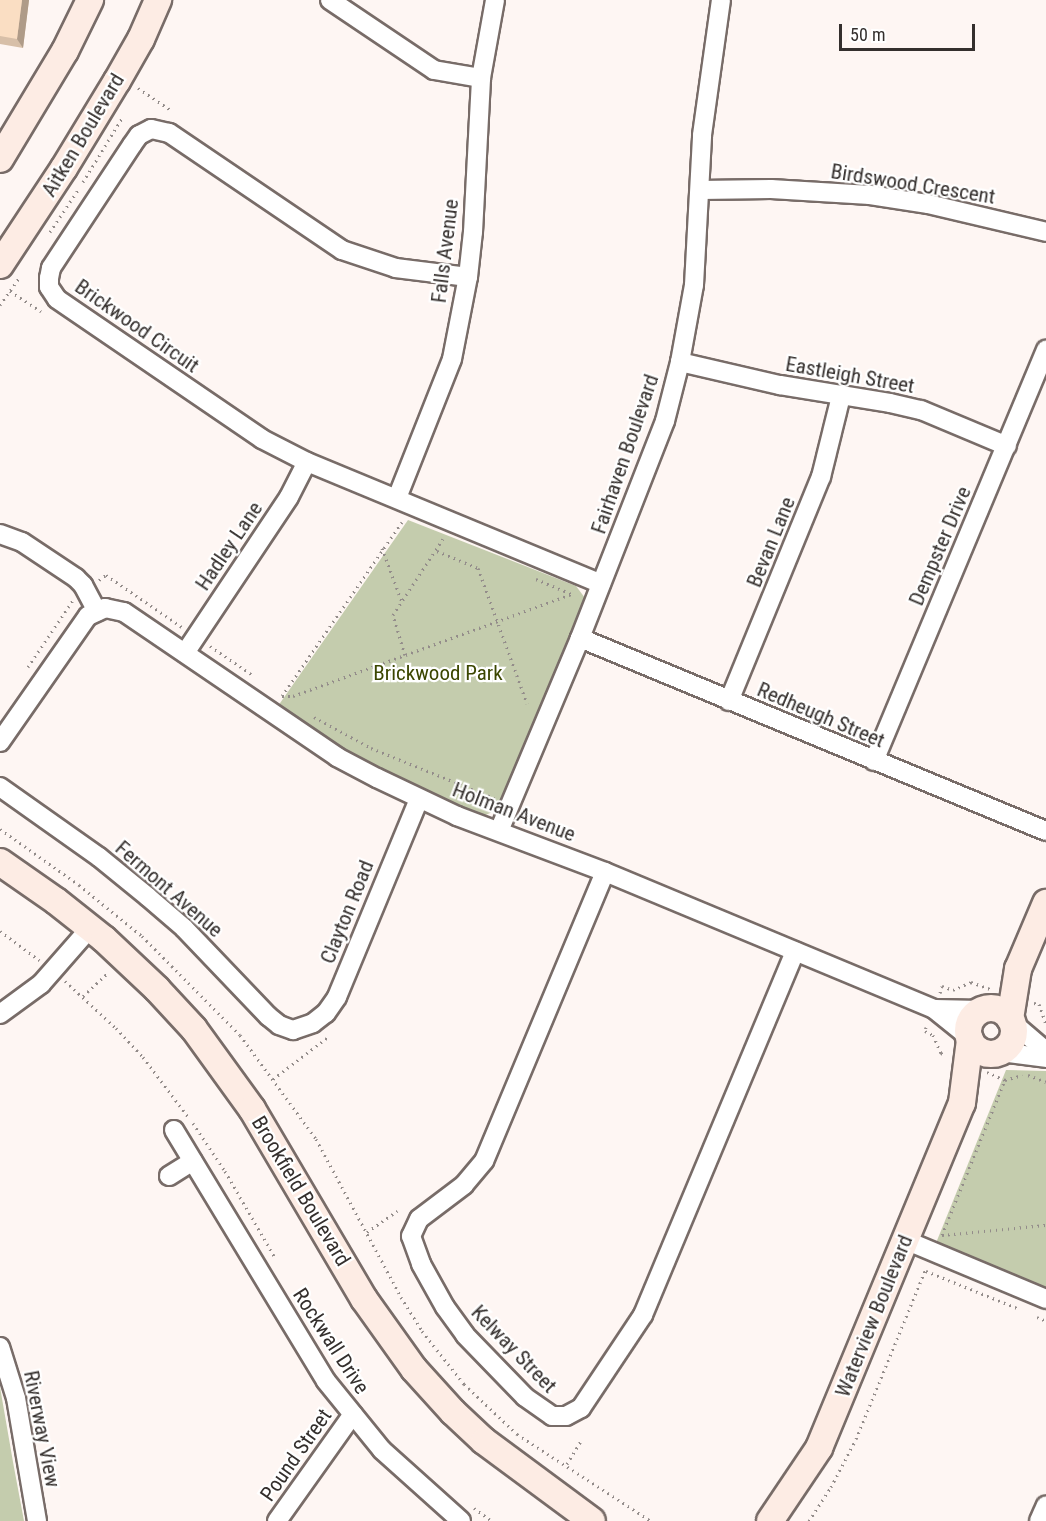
<!DOCTYPE html>
<html>
<head>
<meta charset="utf-8">
<style>
	body { margin:0 }
	#map { position:relative; width:1046px; height:1521px; overflow:hidden; background:#fef6f3; font-family:"Roboto Condensed",sans-serif }
	div>[style] { position:absolute }
	[style*='--x'] { left:calc(var(--x)*1px); top:calc(var(--y)*1px); width:calc(var(--w)*1px); rotate:calc(var(--a)*1deg) }
	.green>* { inset:0; background:#c4ccad }
	.path>* { height:3px; margin-top:-1.5px; transform-origin:0; background:repeating-linear-gradient(90deg,#938c8a 0 1.5px,transparent 0 6px) }
	.roads { filter:drop-shadow(2px 0 #786c68) drop-shadow(-2px 0 #786c68) drop-shadow(0 2px #786c68) drop-shadow(0 -2px #786c68) }
	.street>* { height:18px; margin:-9px; padding:0 9px; transform-origin:9px; border-radius:9px; background:#fff }
	.secondary>* { height:26px; margin:-13px; padding:0 13px; transform-origin:13px; border-radius:13px; background:#fdece4 }
	.secondary>.ring { margin:-13px; padding:0; box-sizing:content-box; background:none; border:26px solid #fdece4; border-radius:50% }
	.wall>* { inset:0; background:#d7bfa8 }
	.shaded-wall>* { inset:0; background:#af9b88 }
	.building>* { inset:0; background:#fadec3 }
	span { translate:-50% -50%; white-space:nowrap; text-align:center; line-height:1.15; -webkit-text-stroke:4.5px #fff; paint-order:stroke }
	.street-label { font-size:21px; color:#342f2d }
	.park-label { font-size:21px; color:#3b4600 }
	.scale { position:absolute; left:839px; top:24px; width:136px; height:27px; box-sizing:border-box; border:3px solid #342f2d; border-top:0; padding-left:8px; font-size:18px; line-height:21px; white-space:nowrap; color:#342f2d; -webkit-text-stroke:4px #fff; paint-order:stroke }
</style>
</head>
<body>
<div id="map">
	<div class="green">
		<div style="clip-path:polygon(408px 520px,576px 586px,588px 602px,502px 808px,483px 816px,371px 766px,278px 706px)"></div>
		<div style="clip-path:polygon(1006px 1070px,1046px 1071px,1046px 1288px,936px 1243px)"></div>
		<div style="clip-path:polygon(0 1387px,13px 1462px,24px 1521px,0 1521px)"></div>
	</div>
	<div class="path">
		<div style="--x:138;--y:88;--w:40;--a:34"></div>
		<div style="--x:83;--y:182;--w:75;--a:-58.6"></div>
		<div style="--x:50;--y:232;--w:50;--a:-56.3"></div>
		<div style="--x:10;--y:291;--w:37;--a:33"></div>
		<div style="--x:0;--y:305;--w:32;--a:-55"></div>
		<div style="--x:402;--y:522;--w:211;--a:124.6"></div>
		<div style="--x:282;--y:696;--w:11;--a:0"></div>
		<div style="--x:293;--y:696;--w:297;--a:-20.1"></div>
		<div style="--x:382;--y:548;--w:58;--a:69.7"></div>
		<div style="--x:437;--y:551;--w:44;--a:22.5"></div>
		<div style="--x:478;--y:568;--w:144;--a:70.1"></div>
		<div style="--x:536;--y:579;--w:39;--a:23"></div>
		<div style="--x:99;--y:580;--w:9;--a:-36"></div>
		<div style="--x:106;--y:575;--w:92;--a:34.4"></div>
		<div style="--x:210;--y:646;--w:53;--a:34.3"></div>
		<div style="--x:405;--y:655;--w:42;--a:-106.7"></div>
		<div style="--x:393;--y:615;--w:91;--a:-56.7"></div>
		<div style="--x:28;--y:667;--w:81;--a:-56.1"></div>
		<div style="--x:314;--y:717;--w:65;--a:28.5"></div>
		<div style="--x:371;--y:748;--w:133;--a:22.1"></div>
		<div style="--x:0;--y:829;--w:97;--a:35.3"></div>
		<div style="--x:79;--y:885;--w:81;--a:39"></div>
		<div style="--x:142;--y:936;--w:139;--a:45.3"></div>
		<div style="--x:240;--y:1035;--w:129;--a:53.8"></div>
		<div style="--x:316;--y:1139;--w:179;--a:61.7"></div>
		<div style="--x:401;--y:1297;--w:40;--a:58"></div>
		<div style="--x:422;--y:1331;--w:68;--a:51.6"></div>
		<div style="--x:464;--y:1384;--w:73;--a:43.3"></div>
		<div style="--x:517;--y:1434;--w:160;--a:33"></div>
		<div style="--x:0;--y:931;--w:49;--a:36.6"></div>
		<div style="--x:65;--y:981;--w:69;--a:42.7"></div>
		<div style="--x:116;--y:1028;--w:40;--a:47"></div>
		<div style="--x:143;--y:1057;--w:76;--a:53"></div>
		<div style="--x:940;--y:993;--w:7;--a:-74"></div>
		<div style="--x:942;--y:986;--w:12;--a:20"></div>
		<div style="--x:953;--y:990;--w:20;--a:-24"></div>
		<div style="--x:971;--y:982;--w:23;--a:20"></div>
		<div style="--x:83;--y:996;--w:34;--a:-43"></div>
		<div style="--x:1034;--y:1003;--w:5;--a:11"></div>
		<div style="--x:1039;--y:1004;--w:21;--a:71"></div>
		<div style="--x:926;--y:1027;--w:4;--a:104"></div>
		<div style="--x:925;--y:1031;--w:9;--a:27"></div>
		<div style="--x:933;--y:1035;--w:20;--a:66"></div>
		<div style="--x:941;--y:1053;--w:4;--a:27"></div>
		<div style="--x:987;--y:1072;--w:20;--a:24"></div>
		<div style="--x:1028;--y:1075;--w:19;--a:21"></div>
		<div style="--x:273;--y:1079;--w:69;--a:-37.4"></div>
		<div style="--x:193;--y:1123;--w:58;--a:56.3"></div>
		<div style="--x:225;--y:1171;--w:98;--a:60"></div>
		<div style="--x:367;--y:1232;--w:37;--a:-35"></div>
		<div style="--x:942;--y:1235;--w:167;--a:-67.9"></div>
		<div style="--x:1005;--y:1080;--w:18;--a:-16"></div>
		<div style="--x:942;--y:1235;--w:104;--a:-5.5"></div>
		<div style="--x:926;--y:1271;--w:98;--a:22.1"></div>
		<div style="--x:1037;--y:1317;--w:10;--a:24"></div>
		<div style="--x:567;--y:1464;--w:27;--a:-59"></div>
		<div style="--x:474;--y:1508;--w:22;--a:36"></div>
		<div style="--x:809;--y:1521;--w:40;--a:-57.1"></div>
		<div style="--x:831;--y:1487;--w:54;--a:-62.5"></div>
		<div style="--x:856;--y:1439;--w:185;--a:-67.7"></div>
	</div>
	<div class="roads">
		<div class="street">
			<div style="--x:330;--y:0;--w:125;--a:33.9"></div>
			<div style="--x:434;--y:70;--w:48;--a:9.7"></div>
			<div style="--x:700;--y:190;--w:71;--a:-0.8"></div>
			<div style="--x:771;--y:189;--w:99;--a:3.5"></div>
			<div style="--x:870;--y:195;--w:59;--a:8.8"></div>
			<div style="--x:928;--y:204;--w:121;--a:13.3"></div>
			<div style="--x:468;--y:277;--w:73;--a:-172.9"></div>
			<div style="--x:396;--y:268;--w:57;--a:-161.6"></div>
			<div style="--x:342;--y:250;--w:209;--a:-145.9"></div>
			<div style="--x:169;--y:133;--w:18;--a:-167"></div>
			<div style="--x:151;--y:129;--w:13;--a:153"></div>
			<div style="--x:139;--y:135;--w:12;--a:125"></div>
			<div style="--x:132;--y:145;--w:147;--a:123.4"></div>
			<div style="--x:51;--y:268;--w:10;--a:101"></div>
			<div style="--x:49;--y:278;--w:9;--a:90"></div>
			<div style="--x:49;--y:287;--w:14;--a:56"></div>
			<div style="--x:57;--y:299;--w:248;--a:34.3"></div>
			<div style="--x:262;--y:439;--w:51;--a:27.1"></div>
			<div style="--x:307;--y:462;--w:318;--a:22.5"></div>
			<div style="--x:680;--y:362;--w:103;--a:13"></div>
			<div style="--x:780;--y:385;--w:111;--a:9.3"></div>
			<div style="--x:890;--y:403;--w:32;--a:13"></div>
			<div style="--x:921;--y:410;--w:93;--a:22.7"></div>
			<div style="--x:397;--y:498;--w:149;--a:-68.4"></div>
			<div style="--x:452;--y:359;--w:84;--a:-79"></div>
			<div style="--x:468;--y:277;--w:45;--a:-83.7"></div>
			<div style="--x:473;--y:232;--w:154;--a:-87"></div>
			<div style="--x:481;--y:78;--w:79;--a:-79.8"></div>
			<div style="--x:0;--y:534;--w:23;--a:20"></div>
			<div style="--x:22;--y:542;--w:65;--a:33.7"></div>
			<div style="--x:76;--y:578;--w:10;--a:45"></div>
			<div style="--x:83;--y:585;--w:30;--a:62"></div>
			<div style="--x:580;--y:638;--w:504;--a:22.5"></div>
			<div style="--x:185;--y:653;--w:187;--a:-56.3"></div>
			<div style="--x:289;--y:497;--w:39;--a:-63"></div>
			<div style="--x:729;--y:701;--w:242;--a:-67.7"></div>
			<div style="--x:821;--y:477;--w:83;--a:-76.1"></div>
			<div style="--x:0;--y:742;--w:154;--a:-55.1"></div>
			<div style="--x:88;--y:616;--w:19;--a:-25"></div>
			<div style="--x:105;--y:608;--w:19;--a:12"></div>
			<div style="--x:124;--y:612;--w:258;--a:34.2"></div>
			<div style="--x:337;--y:757;--w:45;--a:27.7"></div>
			<div style="--x:377;--y:778;--w:89;--a:25.4"></div>
			<div style="--x:457;--y:816;--w:158;--a:20.7"></div>
			<div style="--x:605;--y:872;--w:356;--a:22.6"></div>
			<div style="--x:934;--y:1009;--w:45;--a:38.7"></div>
			<div style="--x:874;--y:761;--w:446;--a:-67.3"></div>
			<div style="--x:0;--y:787;--w:121;--a:35.3"></div>
			<div style="--x:99;--y:857;--w:63;--a:39.2"></div>
			<div style="--x:148;--y:897;--w:48;--a:40.7"></div>
			<div style="--x:184;--y:928;--w:122;--a:46.3"></div>
			<div style="--x:268;--y:1016;--w:14;--a:39"></div>
			<div style="--x:279;--y:1025;--w:15;--a:20"></div>
			<div style="--x:293;--y:1030;--w:21;--a:-19"></div>
			<div style="--x:313;--y:1023;--w:16;--a:-38"></div>
			<div style="--x:326;--y:1013;--w:19;--a:-55"></div>
			<div style="--x:337;--y:997;--w:214;--a:-67.5"></div>
			<div style="--x:499;--y:831;--w:209;--a:-67.2"></div>
			<div style="--x:580;--y:638;--w:233;--a:-68.6"></div>
			<div style="--x:665;--y:421;--w:61;--a:-75.7"></div>
			<div style="--x:680;--y:362;--w:78;--a:-79.7"></div>
			<div style="--x:694;--y:285;--w:150;--a:-86.9"></div>
			<div style="--x:702;--y:135;--w:136;--a:-82"></div>
			<div style="--x:605;--y:872;--w:313;--a:112.7"></div>
			<div style="--x:484;--y:1161;--w:31;--a:130"></div>
			<div style="--x:464;--y:1185;--w:56;--a:142.9"></div>
			<div style="--x:419;--y:1219;--w:19;--a:115"></div>
			<div style="--x:411;--y:1236;--w:30;--a:70"></div>
			<div style="--x:421;--y:1264;--w:49;--a:60.8"></div>
			<div style="--x:445;--y:1307;--w:34;--a:54"></div>
			<div style="--x:465;--y:1335;--w:86;--a:45.9"></div>
			<div style="--x:525;--y:1397;--w:33;--a:35"></div>
			<div style="--x:552;--y:1416;--w:14;--a:0"></div>
			<div style="--x:566;--y:1416;--w:17;--a:-28"></div>
			<div style="--x:581;--y:1408;--w:112;--a:-56.3"></div>
			<div style="--x:643;--y:1315;--w:394;--a:-67.3"></div>
			<div style="--x:935;--y:1009;--w:46;--a:1.2"></div>
			<div style="--x:0;--y:1014;--w:51;--a:-36.2"></div>
			<div style="--x:41;--y:984;--w:74;--a:-48.8"></div>
			<div style="--x:1012;--y:1022;--w:45;--a:40.5"></div>
			<div style="--x:1001;--y:1052;--w:45;--a:7.6"></div>
			<div style="--x:174;--y:1130;--w:293;--a:58.8"></div>
			<div style="--x:326;--y:1381;--w:89;--a:50.9"></div>
			<div style="--x:382;--y:1450;--w:106;--a:41.9"></div>
			<div style="--x:169;--y:1176;--w:28;--a:-32"></div>
			<div style="--x:905;--y:1240;--w:153;--a:22.7"></div>
			<div style="--x:0;--y:1347;--w:53;--a:72.6"></div>
			<div style="--x:16;--y:1398;--w:125;--a:80.3"></div>
			<div style="--x:277;--y:1521;--w:131;--a:-54.6"></div>
			<div style="--x:1039;--y:1521;--w:17;--a:-66"></div>
		</div>
		<div class="secondary">
			<div style="--x:0;--y:159;--w:126;--a:-59"></div>
			<div style="--x:65;--y:51;--w:57;--a:-63.9"></div>
			<div style="--x:0;--y:265;--w:116;--a:-56.6"></div>
			<div style="--x:64;--y:168;--w:102;--a:-58.7"></div>
			<div style="--x:117;--y:81;--w:48;--a:-60.3"></div>
			<div style="--x:141;--y:39;--w:43;--a:-66.4"></div>
			<div style="--x:0;--y:862;--w:68;--a:34.9"></div>
			<div style="--x:56;--y:901;--w:61;--a:38.4"></div>
			<div style="--x:104;--y:939;--w:73;--a:43.3"></div>
			<div style="--x:157;--y:989;--w:54;--a:47.2"></div>
			<div style="--x:194;--y:1029;--w:99;--a:54.1"></div>
			<div style="--x:252;--y:1109;--w:221;--a:59.5"></div>
			<div style="--x:364;--y:1299;--w:86;--a:54.5"></div>
			<div style="--x:414;--y:1369;--w:58;--a:47.8"></div>
			<div style="--x:453;--y:1412;--w:42;--a:43.1"></div>
			<div style="--x:484;--y:1441;--w:134;--a:36.5"></div>
			<div class="ring" style="left:968px;top:1008px;width:20px;height:20px"></div>
			<div style="--x:1010;--y:1019;--w:51;--a:-80.9"></div>
			<div style="--x:1018;--y:969;--w:72;--a:-67"></div>
			<div style="--x:770;--y:1521;--w:88;--a:-56.1"></div>
			<div style="--x:819;--y:1448;--w:373;--a:-67.5"></div>
			<div style="--x:962;--y:1103;--w:64;--a:-82.8"></div>
		</div>
	</div>
	<div class="wall">
		<div style="clip-path:polygon(0 0,29px 0,23px 48px,0 44px)"></div>
	</div>
	<div class="shaded-wall">
		<div style="clip-path:polygon(22px 0,29px 0,23px 48px,17px 39px)"></div>
	</div>
	<div class="building">
		<div style="clip-path:polygon(0 0,22px 0,17px 39px,0 36px)"></div>
	</div>
	<div class="street-label">
		<span style="left:83px;top:135px;rotate:-59deg">Aitken Boulevard</span>
		<span style="left:913px;top:184px;rotate:9deg">Birdswood Crescent</span>
		<span style="left:445px;top:251px;rotate:-83deg">Falls Avenue</span>
		<span style="left:137px;top:326px;rotate:35deg">Brickwood Circuit</span>
		<span style="left:850px;top:375px;rotate:10deg">Eastleigh Street</span>
		<span style="left:625px;top:454px;rotate:-71deg">Fairhaven Boulevard</span>
		<span style="left:771px;top:542px;rotate:-68deg">Bevan Lane</span>
		<span style="left:229px;top:546px;rotate:-56deg">Hadley Lane</span>
		<span style="left:940px;top:546px;rotate:-67deg">Dempster Drive</span>
		<span style="left:821px;top:715px;rotate:23deg">Redheugh Street</span>
		<span style="left:514px;top:812px;rotate:21deg">Holman Avenue</span>
		<span style="left:169px;top:889px;rotate:41deg">Fermont Avenue</span>
		<span style="left:347px;top:912px;rotate:-68deg">Clayton Road</span>
		<span style="left:301px;top:1191px;rotate:59deg">Brookfield Boulevard</span>
		<span style="left:874px;top:1316px;rotate:-68deg">Waterview Boulevard</span>
		<span style="left:331px;top:1341px;rotate:57deg">Rockwall Drive</span>
		<span style="left:514px;top:1349px;rotate:46deg">Kelway Street</span>
		<span style="left:42px;top:1429px;rotate:79deg">Riverway View</span>
		<span style="left:296px;top:1455px;rotate:-55deg">Pound Street</span>
	</div>
	<div class="park-label">
		<span style="left:438px;top:673px">Brickwood Park</span>
	</div>
	<div class="scale">50 m</div>
</div>
</body>
</html>
